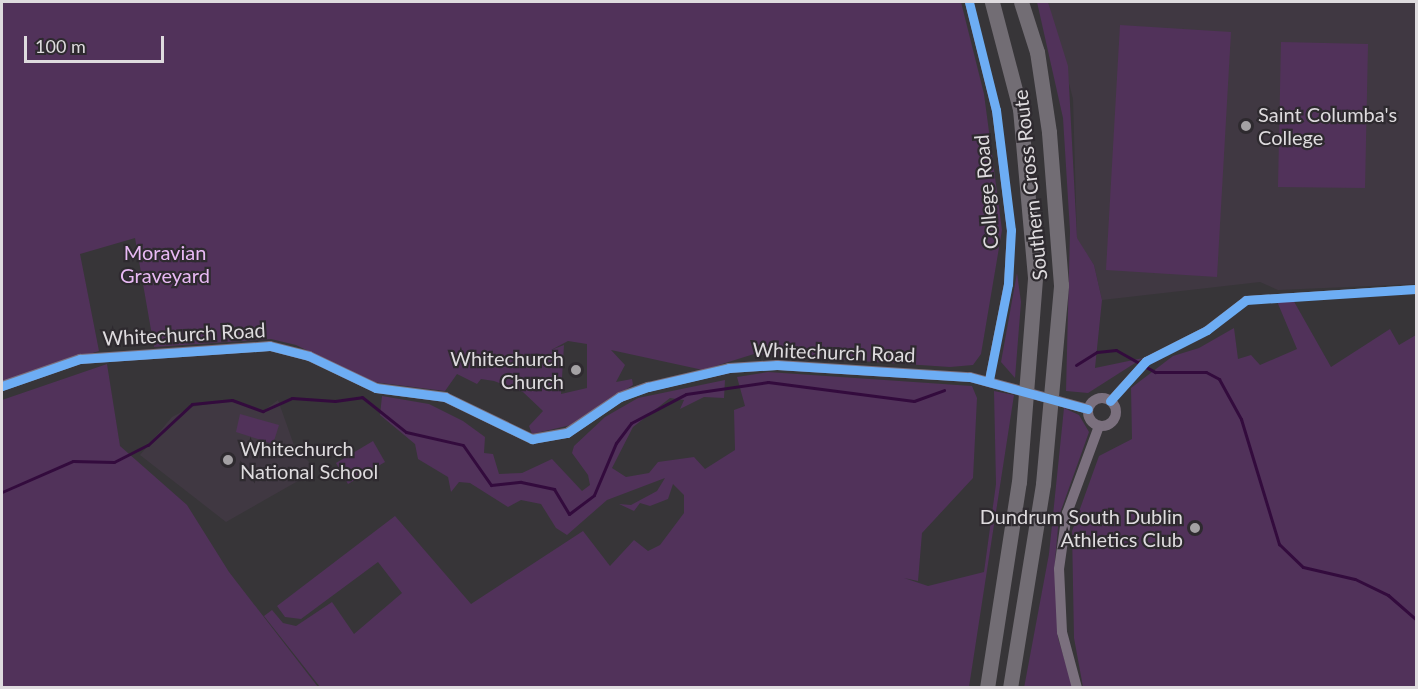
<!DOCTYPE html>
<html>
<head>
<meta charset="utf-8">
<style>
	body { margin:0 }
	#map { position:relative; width:1418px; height:689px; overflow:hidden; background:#373538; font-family:Lato,sans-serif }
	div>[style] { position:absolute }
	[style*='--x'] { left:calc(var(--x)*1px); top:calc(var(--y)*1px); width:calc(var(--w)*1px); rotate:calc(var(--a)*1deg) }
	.built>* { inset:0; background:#403842 }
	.green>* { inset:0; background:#51325a }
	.stream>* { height:3px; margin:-1.5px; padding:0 1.5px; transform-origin:1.5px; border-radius:1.5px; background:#330b3d }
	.minor>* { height:8px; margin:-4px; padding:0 4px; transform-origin:4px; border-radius:4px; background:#7b707e }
	.tertiary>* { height:10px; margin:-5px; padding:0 5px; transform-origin:5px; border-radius:5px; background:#7b707e }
	.tertiary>.ring { margin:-5px; padding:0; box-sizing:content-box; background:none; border:10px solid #7b707e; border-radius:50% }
	.motorway>* { height:15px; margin:-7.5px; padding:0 7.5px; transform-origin:7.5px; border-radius:7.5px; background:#726d74 }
	.cycleway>* { height:9px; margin:-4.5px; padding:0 4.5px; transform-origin:4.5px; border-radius:4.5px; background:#6dadf4 }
	.dots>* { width:16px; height:16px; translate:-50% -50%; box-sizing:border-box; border:3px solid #2e2a2f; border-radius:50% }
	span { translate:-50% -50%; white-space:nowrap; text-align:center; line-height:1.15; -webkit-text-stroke:4.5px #2e2a2f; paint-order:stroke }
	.poi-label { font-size:20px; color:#dedbde }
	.left { translate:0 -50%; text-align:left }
	.right { translate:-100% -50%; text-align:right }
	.street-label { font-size:20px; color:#dedbde }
	.park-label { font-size:20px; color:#e8b9f4 }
	.frame { position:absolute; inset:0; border:3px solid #dedbde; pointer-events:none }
	.scale { position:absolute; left:24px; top:36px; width:140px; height:27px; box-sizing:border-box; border:3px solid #dedbde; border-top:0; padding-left:8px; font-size:18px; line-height:21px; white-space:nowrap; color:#dedbde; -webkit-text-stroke:4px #2e2a2f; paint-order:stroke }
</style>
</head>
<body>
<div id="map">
	<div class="built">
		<div style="clip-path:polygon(1048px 2px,1416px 2px,1416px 284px,1278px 290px,1260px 282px,1102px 300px,1094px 265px,1077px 239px,1073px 99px)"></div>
		<div style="clip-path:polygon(232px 400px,263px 411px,278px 400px,295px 448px,311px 464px,305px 477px,226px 522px,140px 455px,172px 417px,191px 407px)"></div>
	</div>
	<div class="green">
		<div style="clip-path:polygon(evenodd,2px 2px,961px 2px,984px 94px,1002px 230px,981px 354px,973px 365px,950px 367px,754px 354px,703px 370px,611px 350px,625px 365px,616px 382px,632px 379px,633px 385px,571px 425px,532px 434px,529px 426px,543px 411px,523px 392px,494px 381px,481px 379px,477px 384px,457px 374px,445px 391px,373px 382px,296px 345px,271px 339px,154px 347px,135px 238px,80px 254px,99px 351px,2px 382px,2px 2px,568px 341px,587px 344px,587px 388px,561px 394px,564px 345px,551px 350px,568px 341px)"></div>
		<div style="clip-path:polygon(1037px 2px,1048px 2px,1068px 66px,1077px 238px,1094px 265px,1102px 300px,1095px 368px,1143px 358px,1088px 393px,1066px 391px,1070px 231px,1063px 118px)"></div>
		<div style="clip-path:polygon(1120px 25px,1231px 32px,1217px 277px,1106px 270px)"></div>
		<div style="clip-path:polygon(1281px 42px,1368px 44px,1365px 188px,1278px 187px)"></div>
		<div style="clip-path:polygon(1017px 273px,1021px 302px,1015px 378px,1001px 362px)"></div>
		<div style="clip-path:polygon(1292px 298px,1331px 367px,1390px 329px,1399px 345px,1416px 335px,1416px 687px,1083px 687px,1074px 638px,1072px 531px,1099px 456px,1132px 439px,1131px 388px,1173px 356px,1199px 348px,1234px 328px,1238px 359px,1251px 355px,1260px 365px,1297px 349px,1276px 299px)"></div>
		<div style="clip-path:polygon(107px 364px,120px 446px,187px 505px,229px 572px,318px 687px,2px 687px,2px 400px)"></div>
		<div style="clip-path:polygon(768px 372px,972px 386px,977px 398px,973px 478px,922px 533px,918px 581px,904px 578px,928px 586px,984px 572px,996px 484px,994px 391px,1014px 395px,969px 687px,320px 687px,264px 616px,272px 610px,283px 623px,296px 626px,332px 602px,354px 634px,402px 593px,378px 562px,301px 619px,285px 617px,277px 606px,395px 516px,471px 604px,583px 531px,610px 566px,634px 540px,648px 551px,660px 545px,684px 513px,684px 495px,673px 484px,668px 499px,650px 506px,640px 503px,634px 511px,619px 504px,631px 505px,657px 491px,665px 478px,607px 500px,567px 535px,556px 528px,541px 504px,521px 500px,508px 507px,470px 483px,459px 482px,451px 492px,448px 477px,418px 459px,415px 444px,380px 415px,382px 396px,429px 404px,463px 421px,485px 437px,484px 453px,493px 454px,499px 474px,522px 473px,552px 459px,582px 491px,590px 485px,588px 475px,572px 453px,574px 446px,605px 417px,638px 398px,725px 380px,724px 398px,704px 397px,680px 409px,684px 400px,670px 398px,633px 427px,612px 468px,626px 477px,649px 473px,658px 462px,694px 457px,705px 469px,735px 450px,734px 410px,745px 406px,737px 377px)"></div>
		<div style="clip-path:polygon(1064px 408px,1079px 415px,1089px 432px,1059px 516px,1055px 561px,1058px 638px,1073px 687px,1024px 688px,1049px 554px)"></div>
		<div style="clip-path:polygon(240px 414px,279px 425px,273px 444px,236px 432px)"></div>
		<div style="clip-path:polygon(373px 441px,385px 462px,348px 484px,336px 463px)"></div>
	</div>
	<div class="stream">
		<div style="--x:1076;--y:365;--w:25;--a:-32"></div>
		<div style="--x:1097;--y:352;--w:19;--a:-6"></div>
		<div style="--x:1116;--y:350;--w:45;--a:29.4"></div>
		<div style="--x:1155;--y:372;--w:51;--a:0"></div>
		<div style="--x:1206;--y:372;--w:15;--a:28"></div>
		<div style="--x:1219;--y:379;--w:46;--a:61.2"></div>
		<div style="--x:1241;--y:419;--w:131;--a:73.1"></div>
		<div style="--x:1279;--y:544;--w:33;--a:44"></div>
		<div style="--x:1303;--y:567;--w:53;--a:13"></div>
		<div style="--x:1355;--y:579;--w:37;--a:26"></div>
		<div style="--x:1388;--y:595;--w:37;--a:41"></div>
		<div style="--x:2;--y:492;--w:77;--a:-23.6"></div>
		<div style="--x:73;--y:461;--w:41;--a:1.4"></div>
		<div style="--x:114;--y:462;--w:38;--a:-27"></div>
		<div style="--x:148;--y:445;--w:60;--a:-43"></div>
		<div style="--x:192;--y:404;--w:40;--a:-5.7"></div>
		<div style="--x:232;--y:400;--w:33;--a:20"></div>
		<div style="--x:263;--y:411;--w:32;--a:-24"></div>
		<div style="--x:292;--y:398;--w:43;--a:4"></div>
		<div style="--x:335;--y:401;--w:27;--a:-8"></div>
		<div style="--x:362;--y:397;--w:56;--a:38.5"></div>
		<div style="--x:406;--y:432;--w:58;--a:12.8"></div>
		<div style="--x:463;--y:445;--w:49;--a:55"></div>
		<div style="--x:491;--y:485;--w:30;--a:-6"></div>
		<div style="--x:521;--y:482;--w:34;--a:12"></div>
		<div style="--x:554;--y:489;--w:29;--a:59"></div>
		<div style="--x:569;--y:514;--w:31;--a:-37"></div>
		<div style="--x:594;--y:495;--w:56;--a:-67.1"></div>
		<div style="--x:616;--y:443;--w:25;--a:-53"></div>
		<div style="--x:631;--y:423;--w:62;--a:-27.8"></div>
		<div style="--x:686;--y:394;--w:83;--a:-8.3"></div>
		<div style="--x:768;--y:382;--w:147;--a:7.4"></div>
		<div style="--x:914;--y:401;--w:32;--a:-20"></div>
	</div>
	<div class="minor">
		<div style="--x:969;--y:2;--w:111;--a:76"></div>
		<div style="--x:996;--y:110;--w:121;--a:82.9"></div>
		<div style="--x:1011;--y:230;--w:54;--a:93.2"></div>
		<div style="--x:1008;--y:284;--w:98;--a:101.2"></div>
		<div style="--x:1110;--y:401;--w:54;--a:-48"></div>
		<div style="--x:1146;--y:361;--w:68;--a:-26.9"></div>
		<div style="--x:1207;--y:330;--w:49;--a:-37.6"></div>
		<div style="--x:1246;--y:300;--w:170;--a:-3.7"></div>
	</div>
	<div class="tertiary">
		<div style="--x:2;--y:386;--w:83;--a:-19.1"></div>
		<div style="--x:80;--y:359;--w:190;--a:-3.9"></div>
		<div style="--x:270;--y:346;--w:40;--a:14.4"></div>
		<div style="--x:309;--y:356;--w:74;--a:25.5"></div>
		<div style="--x:376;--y:388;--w:70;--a:7.4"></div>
		<div style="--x:445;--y:397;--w:97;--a:25.8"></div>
		<div style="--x:532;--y:439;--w:36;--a:-10"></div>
		<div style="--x:567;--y:433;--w:64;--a:-34.2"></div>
		<div style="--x:620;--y:397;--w:30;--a:-20"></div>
		<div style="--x:648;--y:387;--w:83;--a:-13.2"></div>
		<div style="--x:729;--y:368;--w:48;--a:-3.6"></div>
		<div style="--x:777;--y:365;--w:193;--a:3.6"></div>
		<div style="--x:970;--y:377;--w:122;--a:15.2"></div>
		<div class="ring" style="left:1088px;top:398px;width:18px;height:18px"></div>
		<div style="--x:1077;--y:688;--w:58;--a:-105"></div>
		<div style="--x:1062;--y:632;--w:63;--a:-92.7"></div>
		<div style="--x:1059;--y:569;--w:57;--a:-81.9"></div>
		<div style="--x:1067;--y:513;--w:93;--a:-69.8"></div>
	</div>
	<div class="motorway">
		<div style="--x:987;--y:688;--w:208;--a:-81.2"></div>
		<div style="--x:1019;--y:482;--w:206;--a:-85.5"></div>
		<div style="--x:1035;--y:277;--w:169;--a:-95.1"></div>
		<div style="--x:1020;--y:109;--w:111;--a:-104.7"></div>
		<div style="--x:1010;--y:688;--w:207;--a:-80.8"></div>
		<div style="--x:1043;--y:484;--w:200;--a:-84.8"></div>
		<div style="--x:1061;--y:285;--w:153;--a:-94.5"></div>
		<div style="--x:1049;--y:132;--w:81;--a:-98.5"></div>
		<div style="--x:1037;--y:52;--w:52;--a:-107.7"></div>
	</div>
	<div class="cycleway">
		<div style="--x:969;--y:2;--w:111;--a:76"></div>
		<div style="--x:996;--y:110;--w:121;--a:82.9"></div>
		<div style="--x:1011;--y:230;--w:54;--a:93.2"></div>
		<div style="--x:1008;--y:284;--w:98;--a:101.2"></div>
		<div style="--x:2;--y:386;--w:83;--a:-19.1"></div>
		<div style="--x:80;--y:359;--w:190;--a:-3.9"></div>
		<div style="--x:270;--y:346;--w:40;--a:14.4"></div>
		<div style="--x:309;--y:356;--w:74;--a:25.5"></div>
		<div style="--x:376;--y:388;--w:70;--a:7.4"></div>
		<div style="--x:445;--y:397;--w:97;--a:25.8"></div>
		<div style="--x:532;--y:439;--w:36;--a:-10"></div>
		<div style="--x:567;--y:433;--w:64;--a:-34.2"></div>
		<div style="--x:620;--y:397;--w:30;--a:-20"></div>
		<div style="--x:648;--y:387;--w:83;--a:-13.2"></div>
		<div style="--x:729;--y:368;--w:48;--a:-3.6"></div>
		<div style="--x:777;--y:365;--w:193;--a:3.6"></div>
		<div style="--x:970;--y:377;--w:122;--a:15.2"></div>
		<div style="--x:1110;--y:401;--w:54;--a:-48"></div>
		<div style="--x:1146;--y:361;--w:68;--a:-26.9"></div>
		<div style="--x:1207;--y:330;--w:49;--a:-37.6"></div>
		<div style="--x:1246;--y:300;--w:170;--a:-3.7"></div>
	</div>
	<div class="dots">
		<div style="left:1246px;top:126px;background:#a4a1a4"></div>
		<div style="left:576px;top:370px;background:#a4a1a4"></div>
		<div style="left:228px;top:460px;background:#a4a1a4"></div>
		<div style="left:1195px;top:528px;background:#a4a1a4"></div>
	</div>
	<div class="poi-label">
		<span class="left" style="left:1258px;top:126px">Saint Columba's<br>College</span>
		<span class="right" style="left:564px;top:370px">Whitechurch<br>Church</span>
		<span class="left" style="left:240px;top:460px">Whitechurch<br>National School</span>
		<span class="right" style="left:1183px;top:528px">Dundrum South Dublin<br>Athletics Club</span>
	</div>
	<div class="street-label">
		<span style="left:1030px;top:185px;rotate:-96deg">Southern Cross Route</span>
		<span style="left:986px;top:192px;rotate:-95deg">College Road</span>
		<span style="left:184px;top:334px;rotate:-3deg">Whitechurch Road</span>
		<span style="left:834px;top:352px;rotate:2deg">Whitechurch Road</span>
	</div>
	<div class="park-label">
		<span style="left:165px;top:264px">Moravian<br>Graveyard</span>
	</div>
	<div class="frame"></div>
	<div class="scale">100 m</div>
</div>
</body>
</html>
